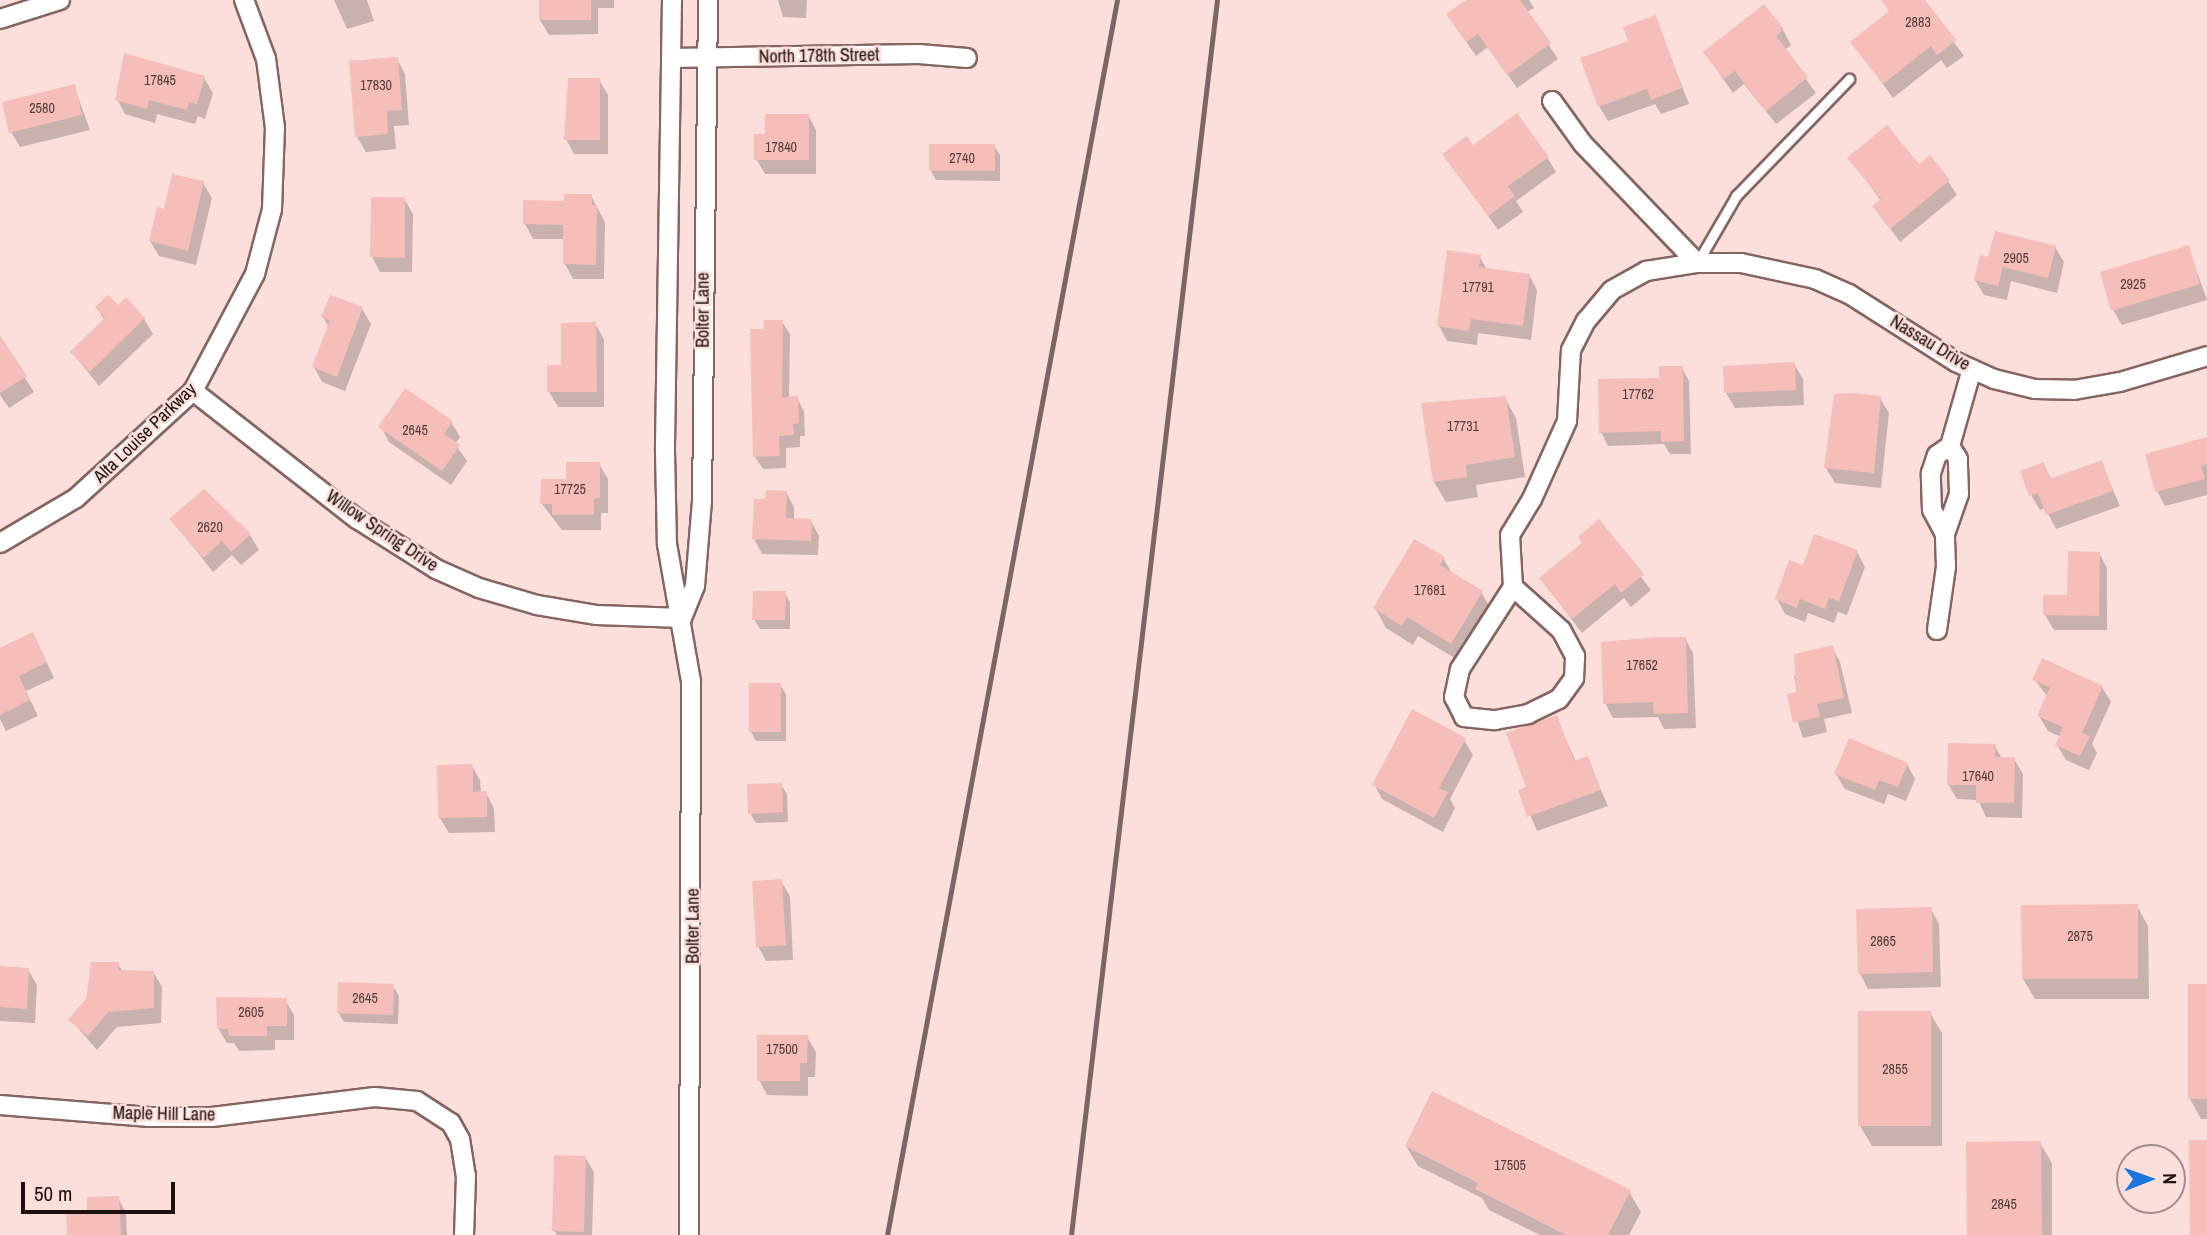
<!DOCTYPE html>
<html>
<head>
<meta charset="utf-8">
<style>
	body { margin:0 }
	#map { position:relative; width:2207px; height:1235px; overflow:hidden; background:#fcdeda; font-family:"Archivo Narrow",sans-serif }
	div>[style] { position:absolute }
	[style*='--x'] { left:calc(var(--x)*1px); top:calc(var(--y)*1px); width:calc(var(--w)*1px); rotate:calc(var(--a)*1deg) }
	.shadow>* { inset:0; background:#0003 }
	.building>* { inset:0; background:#f5beb8 }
	.roads { filter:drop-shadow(2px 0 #856561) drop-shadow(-2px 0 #856561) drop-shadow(0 2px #856561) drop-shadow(0 -2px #856561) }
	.service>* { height:9px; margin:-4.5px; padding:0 4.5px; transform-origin:4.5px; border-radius:4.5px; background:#fff }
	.minor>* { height:18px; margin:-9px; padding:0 9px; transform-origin:9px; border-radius:9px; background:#fff }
	.rail>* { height:5px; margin:-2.5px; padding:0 2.5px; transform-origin:2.5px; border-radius:2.5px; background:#7a6664 }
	span { translate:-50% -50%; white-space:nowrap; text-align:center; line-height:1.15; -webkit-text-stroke:5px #fcdeda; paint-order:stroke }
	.number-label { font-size:14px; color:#533c3a }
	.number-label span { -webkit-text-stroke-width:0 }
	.street-label { font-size:18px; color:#1d1110 }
	.north { position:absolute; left:2116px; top:1144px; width:70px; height:70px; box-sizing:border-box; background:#fcdeda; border:2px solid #a38c89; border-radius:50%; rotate:89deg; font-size:19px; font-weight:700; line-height:28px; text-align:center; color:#1d1110 }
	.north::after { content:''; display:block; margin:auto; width:24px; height:32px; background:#1c76df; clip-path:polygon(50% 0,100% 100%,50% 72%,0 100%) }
	.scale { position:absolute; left:21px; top:1182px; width:154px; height:32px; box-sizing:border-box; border:4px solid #1d1110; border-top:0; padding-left:9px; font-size:21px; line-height:24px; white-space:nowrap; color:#1d1110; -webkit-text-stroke:5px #fcdeda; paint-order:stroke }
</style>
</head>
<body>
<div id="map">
	<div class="shadow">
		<div style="clip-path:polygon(334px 0,367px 0,374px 21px,347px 29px)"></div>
		<div style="clip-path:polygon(540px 0,614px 0,614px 8px,598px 8px,598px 34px,549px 35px,540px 20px)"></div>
		<div style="clip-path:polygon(778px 0,807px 0,806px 18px,783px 17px)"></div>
		<div style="clip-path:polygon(1469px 0,1529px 0,1534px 8px,1527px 12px,1558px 59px,1517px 88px,1488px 47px,1476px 56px,1457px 29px)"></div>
		<div style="clip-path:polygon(1883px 0,1923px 0,1964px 56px,1947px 68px,1941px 60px,1893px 98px,1852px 42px,1890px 12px)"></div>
		<div style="clip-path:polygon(1655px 17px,1689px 104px,1661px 114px,1655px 104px,1608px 121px,1599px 106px,1630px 42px)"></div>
		<div style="clip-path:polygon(1783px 30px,1791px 45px,1785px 50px,1816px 93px,1776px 124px,1744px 84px,1733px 93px,1705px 53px)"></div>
		<div style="clip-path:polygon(397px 59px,405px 74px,409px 125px,394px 126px,396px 149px,366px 152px,357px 137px)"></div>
		<div style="clip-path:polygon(204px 78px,213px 93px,205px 119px,198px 116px,195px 124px,157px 114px,155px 123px,125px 114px,117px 99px)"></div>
		<div style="clip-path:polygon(599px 80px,608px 95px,608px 154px,574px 154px,566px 139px)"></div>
		<div style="clip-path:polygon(74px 86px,90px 130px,20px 147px,11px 132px)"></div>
		<div style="clip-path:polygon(808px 115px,816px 130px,816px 174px,765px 174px,756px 159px,767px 135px)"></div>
		<div style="clip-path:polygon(994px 146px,1000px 155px,1000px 181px,936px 180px,931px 171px)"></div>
		<div style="clip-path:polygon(1445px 155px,1547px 157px,1556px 172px,1516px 201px,1523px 212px,1498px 230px)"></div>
		<div style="clip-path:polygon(1850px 158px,1919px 167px,1948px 181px,1957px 195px,1900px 242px,1874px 207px,1881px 201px)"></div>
		<div style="clip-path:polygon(203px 183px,212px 198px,196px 265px,159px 256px,150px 241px,165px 211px)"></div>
		<div style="clip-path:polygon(591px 196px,605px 222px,604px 279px,573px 279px,565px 264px,565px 239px,533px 239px,525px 224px)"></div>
		<div style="clip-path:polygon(404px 199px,413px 214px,412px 272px,380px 272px,372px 257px)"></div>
		<div style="clip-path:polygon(2055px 247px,2064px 262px,2057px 293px,2011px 281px,2007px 300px,1984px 295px,1975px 280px,1990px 259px)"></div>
		<div style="clip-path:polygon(2188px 247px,2207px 300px,2122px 325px,2113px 310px)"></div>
		<div style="clip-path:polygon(1480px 257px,1487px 270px,1529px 275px,1537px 290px,1531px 340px,1478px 333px,1477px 345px,1447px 341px,1439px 326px)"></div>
		<div style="clip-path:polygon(97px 308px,144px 319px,153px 334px,99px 386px,72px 352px,105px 321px)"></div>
		<div style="clip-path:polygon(362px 309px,371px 324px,345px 391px,322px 382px,314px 367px,329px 327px,323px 317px)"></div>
		<div style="clip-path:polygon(782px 322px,790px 334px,789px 398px,797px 398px,804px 411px,805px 436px,800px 436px,800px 447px,786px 448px,786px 468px,763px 469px,755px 457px,765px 331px)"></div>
		<div style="clip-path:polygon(595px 324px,604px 339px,604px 407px,558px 407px,549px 392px)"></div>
		<div style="clip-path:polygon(0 339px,34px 392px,9px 408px,0 395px)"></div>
		<div style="clip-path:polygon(1794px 364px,1803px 379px,1804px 405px,1735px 408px,1726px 393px)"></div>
		<div style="clip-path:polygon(1682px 368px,1689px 381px,1691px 454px,1670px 454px,1664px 444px,1608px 446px,1601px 432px,1661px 380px)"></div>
		<div style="clip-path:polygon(1505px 398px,1516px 418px,1525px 477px,1476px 485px,1478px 497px,1446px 502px,1434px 482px,1423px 405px)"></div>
		<div style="clip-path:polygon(1880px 398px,1889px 413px,1881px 488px,1835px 483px,1826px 468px)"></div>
		<div style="clip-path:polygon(451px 422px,460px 437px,455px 444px,467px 461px,451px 485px,389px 442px,381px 427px)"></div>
		<div style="clip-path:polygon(2207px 439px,2207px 495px,2165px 506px,2157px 491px)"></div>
		<div style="clip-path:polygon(2101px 462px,2120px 506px,2056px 529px,2045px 508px,2040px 510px,2031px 495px,2023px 472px,2043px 464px,2052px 480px)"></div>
		<div style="clip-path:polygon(599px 464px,608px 479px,608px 513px,601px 513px,601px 530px,562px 530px,542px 504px,568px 481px)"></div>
		<div style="clip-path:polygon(786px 492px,794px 507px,794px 520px,811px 521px,819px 536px,818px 555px,762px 554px,754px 539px,767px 501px)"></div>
		<div style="clip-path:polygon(172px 520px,250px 535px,259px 550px,241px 565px,232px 555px,213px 572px)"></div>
		<div style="clip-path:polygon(1599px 521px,1651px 590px,1631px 607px,1624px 598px,1582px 633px,1541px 579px,1584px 544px)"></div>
		<div style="clip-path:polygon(1857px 552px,1865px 567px,1847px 615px,1838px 612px,1834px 623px,1808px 613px,1805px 622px,1785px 614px,1777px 599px,1804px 568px)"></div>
		<div style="clip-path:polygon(2099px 553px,2107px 568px,2107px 630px,2054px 630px,2045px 615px,2069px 597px)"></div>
		<div style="clip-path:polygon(1443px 558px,1453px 575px,1481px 592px,1493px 612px,1463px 663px,1418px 636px,1413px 645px,1386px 628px,1375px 608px)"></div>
		<div style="clip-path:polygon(785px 593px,790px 603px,790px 629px,760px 629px,754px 619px)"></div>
		<div style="clip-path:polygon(1685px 638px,1693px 653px,1696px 728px,1664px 729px,1658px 717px,1613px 718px,1605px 703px)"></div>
		<div style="clip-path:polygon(1832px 647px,1840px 662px,1852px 713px,1824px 719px,1827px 732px,1803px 738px,1789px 696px,1798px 694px,1794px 676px)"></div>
		<div style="clip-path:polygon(0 650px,41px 650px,54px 678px,26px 691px,38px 716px,6px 731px,0 719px)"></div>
		<div style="clip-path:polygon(2034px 679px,2102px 687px,2111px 702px,2092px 744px,2097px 753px,2089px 770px,2066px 760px,2057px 745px,2061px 737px,2048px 731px,2039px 716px,2048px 697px)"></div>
		<div style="clip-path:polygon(780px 685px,786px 694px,786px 741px,756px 741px,751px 732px)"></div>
		<div style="clip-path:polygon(1556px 717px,1576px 762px,1587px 758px,1608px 806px,1537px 831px,1520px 791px,1528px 788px)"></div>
		<div style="clip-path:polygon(1464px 740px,1473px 755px,1450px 799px,1455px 808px,1443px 832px,1382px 799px,1374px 784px)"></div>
		<div style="clip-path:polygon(1995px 746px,2002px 759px,2014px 759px,2023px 774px,2022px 818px,1986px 817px,1978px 800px,1957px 799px,1948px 784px)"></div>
		<div style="clip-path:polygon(1907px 764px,1915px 779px,1906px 801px,1888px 794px,1884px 804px,1845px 789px,1836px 774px)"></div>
		<div style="clip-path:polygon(472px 766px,480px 780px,481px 793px,486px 793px,494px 808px,495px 832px,449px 833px,440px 818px)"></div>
		<div style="clip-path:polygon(781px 785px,787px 794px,788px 822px,756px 823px,750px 813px)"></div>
		<div style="clip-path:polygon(781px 881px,790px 896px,793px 960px,766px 961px,758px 946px)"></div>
		<div style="clip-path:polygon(2137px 906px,2148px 926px,2149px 999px,2035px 999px,2023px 979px)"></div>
		<div style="clip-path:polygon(1931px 909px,1939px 924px,1941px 987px,1868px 989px,1860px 974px)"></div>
		<div style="clip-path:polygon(118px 964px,123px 972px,153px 972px,162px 987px,161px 1023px,117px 1027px,97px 1050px,71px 1020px)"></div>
		<div style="clip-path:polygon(0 968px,28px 970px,37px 985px,35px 1023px,0 1021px)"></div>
		<div style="clip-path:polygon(393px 986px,399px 996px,398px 1024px,344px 1022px,338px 1012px)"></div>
		<div style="clip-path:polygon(2207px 986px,2207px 1119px,2201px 1119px,2190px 1099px)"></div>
		<div style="clip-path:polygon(285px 1000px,294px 1015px,294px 1040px,275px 1040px,275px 1050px,239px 1051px,234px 1043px,227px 1043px,218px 1028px)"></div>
		<div style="clip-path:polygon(1930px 1013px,1942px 1033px,1942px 1146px,1872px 1146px,1860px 1126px)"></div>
		<div style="clip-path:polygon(807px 1037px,816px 1052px,815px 1077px,808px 1077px,808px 1096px,767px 1095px,759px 1080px)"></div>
		<div style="clip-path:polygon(2040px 1143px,2052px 1163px,2052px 1235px,1969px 1235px)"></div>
		<div style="clip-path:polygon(1406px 1146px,1629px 1192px,1641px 1212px,1629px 1235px,1540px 1235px,1489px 1210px,1482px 1198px,1418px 1166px)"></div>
		<div style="clip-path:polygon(585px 1157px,594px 1172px,592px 1235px,557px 1235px,554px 1231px)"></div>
		<div style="clip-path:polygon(118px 1198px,126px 1213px,127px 1235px,69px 1235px,89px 1212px)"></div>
	</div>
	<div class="building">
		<div style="clip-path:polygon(539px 0,591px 0,591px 20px,539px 20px)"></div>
		<div style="clip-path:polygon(1466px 0,1520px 0,1551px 43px,1507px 75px,1478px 34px,1466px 42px,1446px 14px)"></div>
		<div style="clip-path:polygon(1881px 0,1925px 0,1956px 40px,1937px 55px,1931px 46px,1883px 84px,1850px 42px,1889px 11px)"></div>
		<div style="clip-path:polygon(1764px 4px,1784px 29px,1776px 36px,1808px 77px,1766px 111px,1735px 71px,1724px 79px,1703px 52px)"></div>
		<div style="clip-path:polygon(1656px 15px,1682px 88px,1651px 100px,1647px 89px,1598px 107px,1580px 58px,1628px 41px,1623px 27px)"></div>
		<div style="clip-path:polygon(124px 53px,205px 76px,197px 104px,189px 102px,187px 110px,149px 100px,147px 109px,115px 100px)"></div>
		<div style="clip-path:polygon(398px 57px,402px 110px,387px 111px,388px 134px,355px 137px,349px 61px)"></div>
		<div style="clip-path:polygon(568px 78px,600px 78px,600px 140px,564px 140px)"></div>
		<div style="clip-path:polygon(75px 84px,82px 115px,9px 133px,2px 102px)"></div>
		<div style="clip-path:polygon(1517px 113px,1549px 157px,1508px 186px,1515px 196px,1488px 216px,1442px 154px,1467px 136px,1473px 145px)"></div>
		<div style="clip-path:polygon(765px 114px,809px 114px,809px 160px,754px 160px,754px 134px,765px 134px)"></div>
		<div style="clip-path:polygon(1887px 125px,1919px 164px,1930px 155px,1950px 180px,1890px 229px,1872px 206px,1881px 199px,1847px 158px)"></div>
		<div style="clip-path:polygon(929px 144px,995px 144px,995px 171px,929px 171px)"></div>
		<div style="clip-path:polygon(172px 174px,204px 181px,188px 251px,149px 241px,157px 207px,164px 209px)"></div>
		<div style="clip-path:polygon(564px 194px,592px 194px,592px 205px,597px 205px,596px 265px,563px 264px,563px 225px,523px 224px,523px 200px,564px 201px)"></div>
		<div style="clip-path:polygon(371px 197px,405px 197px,405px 258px,370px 257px)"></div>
		<div style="clip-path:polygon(1995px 231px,2056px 246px,2048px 278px,2003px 267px,1998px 286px,1974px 280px,1980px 255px,1988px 257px)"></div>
		<div style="clip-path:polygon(2189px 245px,2200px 284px,2111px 311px,2100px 272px)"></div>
		<div style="clip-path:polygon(1447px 250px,1481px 255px,1479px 267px,1530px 274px,1523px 326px,1471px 319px,1469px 331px,1437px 326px)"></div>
		<div style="clip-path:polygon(108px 295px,118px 305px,126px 297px,145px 318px,90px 372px,70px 352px,105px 318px,95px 307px)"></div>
		<div style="clip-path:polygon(330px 295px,363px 307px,337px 377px,312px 367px,330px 320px,321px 317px)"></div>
		<div style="clip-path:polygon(764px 320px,783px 320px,782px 397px,798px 396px,799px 423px,793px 424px,794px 435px,779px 436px,780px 456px,753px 457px,750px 329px,764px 329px)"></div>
		<div style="clip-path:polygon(596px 322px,597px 392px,547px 392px,547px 365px,561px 365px,561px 323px)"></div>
		<div style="clip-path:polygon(0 335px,27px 376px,0 393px)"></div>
		<div style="clip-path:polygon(1795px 362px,1796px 390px,1724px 393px,1723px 366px)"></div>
		<div style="clip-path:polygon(1659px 366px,1683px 366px,1684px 441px,1661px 442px,1661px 431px,1599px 433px,1598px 379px,1659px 378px)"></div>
		<div style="clip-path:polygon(405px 388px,453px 421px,444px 434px,460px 445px,442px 471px,378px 427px)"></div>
		<div style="clip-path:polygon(1854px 393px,1881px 396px,1874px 473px,1824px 468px,1834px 394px)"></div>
		<div style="clip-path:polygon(1506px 396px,1515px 457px,1466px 465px,1467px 477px,1433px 482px,1421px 403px)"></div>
		<div style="clip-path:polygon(2207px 437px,2207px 464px,2201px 466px,2205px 479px,2155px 492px,2145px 454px)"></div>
		<div style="clip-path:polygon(2102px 460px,2113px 491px,2046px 515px,2038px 493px,2029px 496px,2020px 471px,2044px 462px,2050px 479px)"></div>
		<div style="clip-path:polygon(566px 462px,600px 462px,600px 498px,594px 499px,594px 515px,552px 515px,552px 504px,540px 504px,541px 479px,566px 479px)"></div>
		<div style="clip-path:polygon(204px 489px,251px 534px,231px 552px,222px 541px,203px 558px,169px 519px)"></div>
		<div style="clip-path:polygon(766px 490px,787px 491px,786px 518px,812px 519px,811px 541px,752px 539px,754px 499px,765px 499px)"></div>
		<div style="clip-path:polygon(1599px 519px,1644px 574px,1621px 593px,1615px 584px,1572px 619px,1539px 578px,1582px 543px,1578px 537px)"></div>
		<div style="clip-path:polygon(1814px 534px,1858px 550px,1839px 601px,1829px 598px,1825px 609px,1800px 599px,1797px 608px,1775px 599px,1789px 560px,1803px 565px)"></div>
		<div style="clip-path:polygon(1414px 539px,1445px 557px,1440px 565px,1483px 591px,1451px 644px,1407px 617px,1402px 626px,1373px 608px)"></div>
		<div style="clip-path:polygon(2068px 551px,2100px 552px,2099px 616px,2043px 615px,2043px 595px,2067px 595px)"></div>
		<div style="clip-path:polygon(753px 591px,786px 591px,785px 620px,752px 620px)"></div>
		<div style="clip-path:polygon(33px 632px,47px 662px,19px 676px,30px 700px,0 715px,0 648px)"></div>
		<div style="clip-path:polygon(1660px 637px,1686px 637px,1688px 713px,1654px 714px,1653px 702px,1603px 704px,1601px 642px)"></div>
		<div style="clip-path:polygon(1833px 645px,1844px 698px,1817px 704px,1820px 717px,1793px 723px,1787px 694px,1796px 692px,1794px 654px)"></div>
		<div style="clip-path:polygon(2042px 658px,2103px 686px,2082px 733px,2090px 736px,2080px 756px,2055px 745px,2063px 727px,2037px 716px,2050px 687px,2032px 680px)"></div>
		<div style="clip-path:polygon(749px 683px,781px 683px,781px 732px,749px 732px)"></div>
		<div style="clip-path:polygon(1412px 709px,1466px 738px,1439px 788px,1448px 792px,1434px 818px,1372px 785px)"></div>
		<div style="clip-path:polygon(1557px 715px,1574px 761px,1588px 756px,1601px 790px,1527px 817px,1518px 790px,1526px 787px,1506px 733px)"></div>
		<div style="clip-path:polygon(1849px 738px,1908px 763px,1898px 787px,1879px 780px,1875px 790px,1834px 774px)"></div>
		<div style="clip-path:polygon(1948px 743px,1996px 744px,1995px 757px,2015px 757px,2014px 803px,1976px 803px,1976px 785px,1947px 785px)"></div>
		<div style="clip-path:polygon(473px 764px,473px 792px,487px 791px,487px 817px,438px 818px,437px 765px)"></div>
		<div style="clip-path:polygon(782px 783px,783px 812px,748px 814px,747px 784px)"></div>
		<div style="clip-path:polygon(782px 879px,786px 945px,756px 947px,752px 881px)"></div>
		<div style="clip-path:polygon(2138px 904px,2138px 979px,2022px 979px,2021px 905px)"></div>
		<div style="clip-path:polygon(1932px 907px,1933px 972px,1858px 974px,1856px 909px)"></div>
		<div style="clip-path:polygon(91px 962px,119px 962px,119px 970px,154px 971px,154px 1008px,108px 1012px,88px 1036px,68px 1020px,86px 999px)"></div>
		<div style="clip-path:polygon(0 966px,29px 968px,27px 1009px,0 1007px)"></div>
		<div style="clip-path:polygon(338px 982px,394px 984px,393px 1015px,337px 1013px)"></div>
		<div style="clip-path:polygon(2188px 984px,2207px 984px,2207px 1099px,2188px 1099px)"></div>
		<div style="clip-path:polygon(216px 997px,287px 998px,287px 1026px,267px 1026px,267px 1036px,228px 1036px,228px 1029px,217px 1029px)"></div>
		<div style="clip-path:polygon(1858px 1011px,1931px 1011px,1931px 1126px,1858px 1126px)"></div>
		<div style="clip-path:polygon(757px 1035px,808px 1035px,807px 1063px,800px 1063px,800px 1081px,757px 1081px)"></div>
		<div style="clip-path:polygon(1432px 1091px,1631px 1190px,1608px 1235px,1566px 1235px,1475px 1189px,1478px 1183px,1405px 1146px)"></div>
		<div style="clip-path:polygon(2189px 1140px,2207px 1140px,2207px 1235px,2190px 1235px)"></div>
		<div style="clip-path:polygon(2041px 1141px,2042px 1235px,1967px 1235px,1966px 1142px)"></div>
		<div style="clip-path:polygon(554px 1155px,586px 1156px,584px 1232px,552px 1231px)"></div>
		<div style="clip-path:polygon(119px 1196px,121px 1235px,67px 1235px,66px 1211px,87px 1210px,87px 1197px)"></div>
	</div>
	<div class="roads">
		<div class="service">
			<div style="--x:1697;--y:263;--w:78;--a:-59.8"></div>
			<div style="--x:1736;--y:196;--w:163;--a:-46"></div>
		</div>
		<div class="minor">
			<div style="--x:672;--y:0;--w:451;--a:90.9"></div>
			<div style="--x:665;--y:451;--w:93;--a:88.8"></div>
			<div style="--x:667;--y:544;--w:139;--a:80.1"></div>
			<div style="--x:691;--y:681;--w:554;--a:90.21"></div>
			<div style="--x:0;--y:19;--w:63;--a:-17.6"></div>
			<div style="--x:671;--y:58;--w:248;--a:-0.9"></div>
			<div style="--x:919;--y:54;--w:48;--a:4.8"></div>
			<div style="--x:1552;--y:101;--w:53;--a:54.2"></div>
			<div style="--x:1583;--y:144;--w:165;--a:46.2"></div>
			<div style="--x:193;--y:391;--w:208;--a:38"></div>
			<div style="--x:357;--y:519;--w:93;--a:32.3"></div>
			<div style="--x:436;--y:569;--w:47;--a:23.8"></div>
			<div style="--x:479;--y:588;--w:60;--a:16.3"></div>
			<div style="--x:537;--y:605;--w:61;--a:9.5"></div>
			<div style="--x:597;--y:615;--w:85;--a:2"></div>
			<div style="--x:1945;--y:534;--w:42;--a:-70.7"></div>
			<div style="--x:1959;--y:494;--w:35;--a:-92"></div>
			<div style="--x:1958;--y:459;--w:15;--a:-122"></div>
			<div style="--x:1950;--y:446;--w:80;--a:-74.1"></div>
			<div style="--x:0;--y:543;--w:88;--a:-30.6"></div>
			<div style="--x:76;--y:498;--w:159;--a:-42.4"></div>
			<div style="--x:193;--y:391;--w:132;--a:-62.1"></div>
			<div style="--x:255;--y:274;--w:67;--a:-75.3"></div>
			<div style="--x:272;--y:209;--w:81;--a:-87.9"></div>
			<div style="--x:275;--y:128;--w:70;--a:-97.4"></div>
			<div style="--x:266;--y:59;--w:63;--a:-110.4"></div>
			<div style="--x:1513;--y:587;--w:98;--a:122.9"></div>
			<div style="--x:1460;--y:669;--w:29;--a:102"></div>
			<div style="--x:1454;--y:697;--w:22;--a:63"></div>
			<div style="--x:1464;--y:717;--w:31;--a:6"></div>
			<div style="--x:1495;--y:720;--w:34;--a:-10"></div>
			<div style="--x:1528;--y:714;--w:34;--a:-26"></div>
			<div style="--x:1559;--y:699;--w:26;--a:-54"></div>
			<div style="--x:1574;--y:678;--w:22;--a:-87"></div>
			<div style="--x:1575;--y:656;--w:30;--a:-118"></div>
			<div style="--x:1561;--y:630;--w:64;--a:-138.1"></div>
			<div style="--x:1513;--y:587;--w:52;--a:-93.3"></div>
			<div style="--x:1510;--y:535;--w:42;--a:-58.6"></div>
			<div style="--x:1532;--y:499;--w:85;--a:-65.8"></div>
			<div style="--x:1567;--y:421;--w:71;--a:-86.8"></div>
			<div style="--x:1571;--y:350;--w:33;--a:-63"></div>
			<div style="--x:1586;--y:321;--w:40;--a:-50"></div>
			<div style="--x:1612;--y:290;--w:39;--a:-29"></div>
			<div style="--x:1646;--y:271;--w:52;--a:-8.9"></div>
			<div style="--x:1697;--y:263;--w:44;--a:0"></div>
			<div style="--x:1741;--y:263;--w:76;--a:12.2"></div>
			<div style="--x:1815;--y:279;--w:37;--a:24"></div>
			<div style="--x:1849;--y:294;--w:127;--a:32.4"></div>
			<div style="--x:1956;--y:362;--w:42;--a:24.1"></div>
			<div style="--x:1994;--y:379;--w:42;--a:13.7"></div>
			<div style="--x:2035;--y:389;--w:39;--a:1"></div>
			<div style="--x:2074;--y:390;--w:47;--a:-9.9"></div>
			<div style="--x:2120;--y:382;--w:91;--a:-16.6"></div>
			<div style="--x:682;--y:618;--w:35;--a:-68"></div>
			<div style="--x:695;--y:586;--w:85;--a:-85.3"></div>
			<div style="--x:702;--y:501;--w:501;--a:-89.31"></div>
			<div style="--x:1937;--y:630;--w:64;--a:-81.9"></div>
			<div style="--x:1946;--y:567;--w:33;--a:-92"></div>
			<div style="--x:1945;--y:534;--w:27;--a:-118"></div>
			<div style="--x:1932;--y:510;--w:37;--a:-92"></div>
			<div style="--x:1931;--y:473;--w:19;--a:-72"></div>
			<div style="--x:1937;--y:455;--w:16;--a:-35"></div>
			<div style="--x:0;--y:1105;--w:150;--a:4.6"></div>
			<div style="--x:150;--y:1117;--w:62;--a:0"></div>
			<div style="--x:212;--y:1117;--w:164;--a:-7"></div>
			<div style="--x:375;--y:1097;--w:42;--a:5.4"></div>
			<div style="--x:417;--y:1101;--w:40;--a:32.9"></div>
			<div style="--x:451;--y:1123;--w:18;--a:61"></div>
			<div style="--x:460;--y:1139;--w:37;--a:81"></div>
			<div style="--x:466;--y:1176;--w:59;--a:91.9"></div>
		</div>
	</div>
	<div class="rail">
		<div style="--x:887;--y:1235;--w:1256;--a:-79.45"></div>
		<div style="--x:1071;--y:1235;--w:1244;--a:-83.26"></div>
	</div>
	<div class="number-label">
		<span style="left:1918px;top:22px">2883</span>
		<span style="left:160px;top:80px">17845</span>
		<span style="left:376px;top:85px">17830</span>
		<span style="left:42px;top:108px">2580</span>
		<span style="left:781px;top:147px">17840</span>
		<span style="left:962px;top:158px">2740</span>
		<span style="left:2016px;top:258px">2905</span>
		<span style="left:2133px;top:284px">2925</span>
		<span style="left:1478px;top:287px">17791</span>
		<span style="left:1638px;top:394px">17762</span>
		<span style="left:1463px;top:426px">17731</span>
		<span style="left:415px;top:430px">2645</span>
		<span style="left:570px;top:489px">17725</span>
		<span style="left:210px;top:527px">2620</span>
		<span style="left:1430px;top:590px">17681</span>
		<span style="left:1642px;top:665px">17652</span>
		<span style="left:1978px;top:776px">17640</span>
		<span style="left:2080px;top:936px">2875</span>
		<span style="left:1883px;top:941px">2865</span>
		<span style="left:365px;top:998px">2645</span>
		<span style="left:251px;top:1012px">2605</span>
		<span style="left:782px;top:1049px">17500</span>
		<span style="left:1895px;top:1069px">2855</span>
		<span style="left:1510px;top:1165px">17505</span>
		<span style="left:2004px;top:1204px">2845</span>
	</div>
	<div class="street-label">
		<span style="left:819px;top:56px;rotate:-1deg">North 178th Street</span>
		<span style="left:703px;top:310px;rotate:-90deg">Bolter Lane</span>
		<span style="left:1930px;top:343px;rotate:31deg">Nassau Drive</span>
		<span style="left:145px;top:433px;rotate:-44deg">Alta Louise Parkway</span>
		<span style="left:382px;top:531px;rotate:34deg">Willow Spring Drive</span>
		<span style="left:693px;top:926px;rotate:-90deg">Bolter Lane</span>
		<span style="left:164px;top:1114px;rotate:1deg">Maple Hill Lane</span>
	</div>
	<div class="north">N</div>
	<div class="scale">50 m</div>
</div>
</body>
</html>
